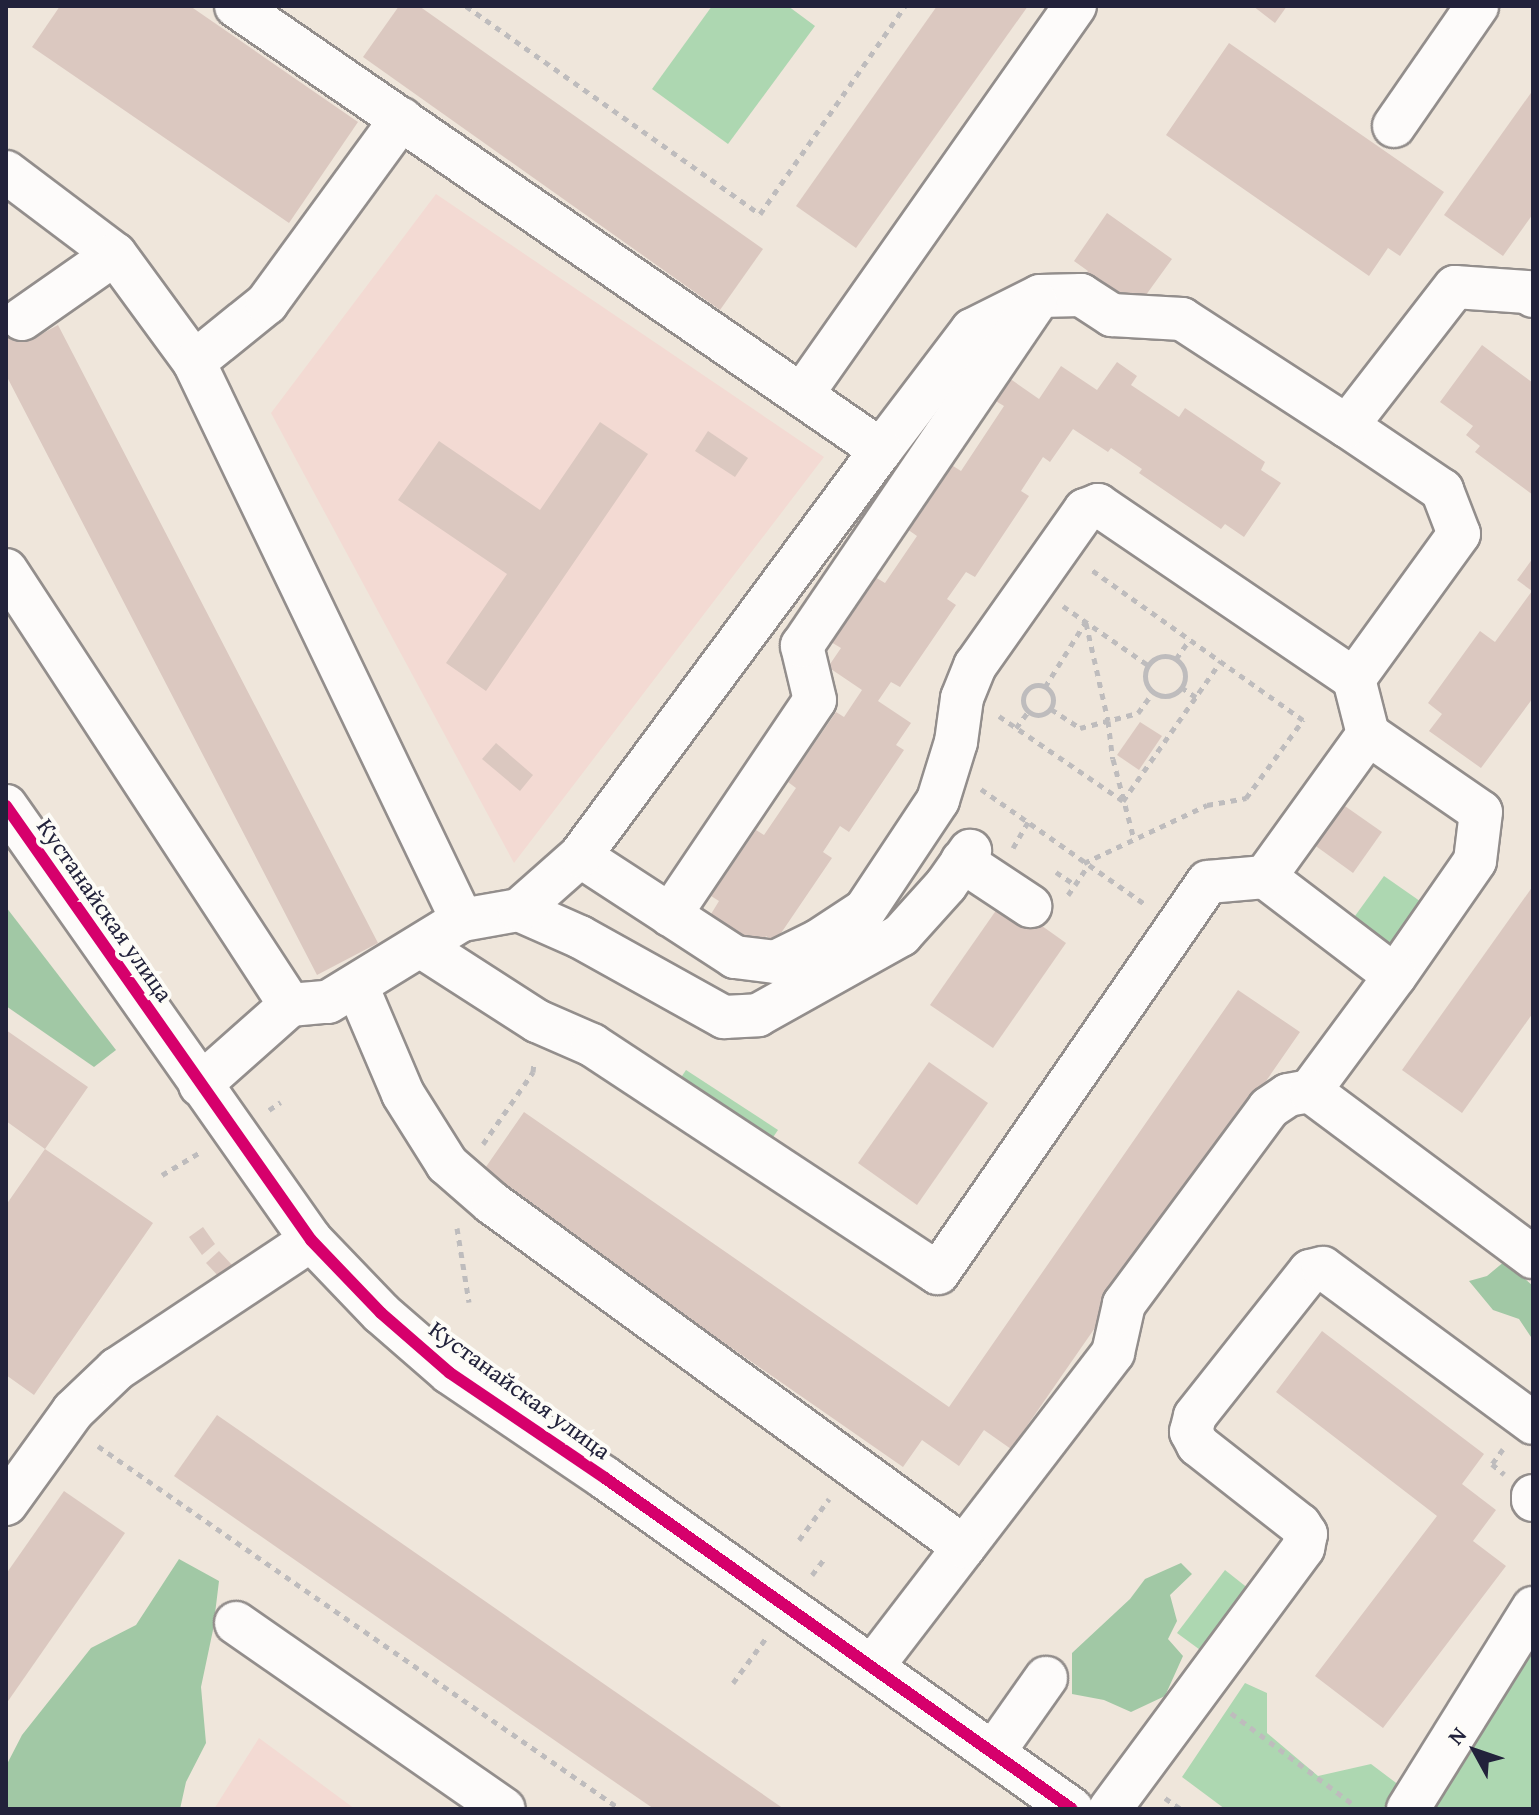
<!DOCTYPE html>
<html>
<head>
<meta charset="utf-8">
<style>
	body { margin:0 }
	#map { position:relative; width:1539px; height:1815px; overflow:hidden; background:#efe6db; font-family:"Gentium Book Plus",serif }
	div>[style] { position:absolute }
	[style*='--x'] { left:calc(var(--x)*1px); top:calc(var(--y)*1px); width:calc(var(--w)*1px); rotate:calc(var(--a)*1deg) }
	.built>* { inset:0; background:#f3dad3 }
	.green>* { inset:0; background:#add7b1 }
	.forest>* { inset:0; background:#a1c8a5 }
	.building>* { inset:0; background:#dbc8c0 }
	.path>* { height:5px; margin-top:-2.5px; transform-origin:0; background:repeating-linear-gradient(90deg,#bebcbd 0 6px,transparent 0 12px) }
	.path>.ring { margin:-2.5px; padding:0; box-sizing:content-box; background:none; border:5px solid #bebcbd; border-radius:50% }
	.roads { filter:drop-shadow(2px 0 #938e8c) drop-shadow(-2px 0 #938e8c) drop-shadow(0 2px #938e8c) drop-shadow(0 -2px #938e8c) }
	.minor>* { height:42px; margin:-21px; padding:0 21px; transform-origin:21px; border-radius:21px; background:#fdfbfa }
	.cycleway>* { height:12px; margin:-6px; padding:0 6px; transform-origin:6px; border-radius:6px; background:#d6006c }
	span { translate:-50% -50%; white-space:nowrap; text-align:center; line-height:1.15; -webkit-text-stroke:8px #fdfcf7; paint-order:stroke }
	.street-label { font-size:24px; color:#22223b }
	.frame { position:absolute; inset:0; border:8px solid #22223b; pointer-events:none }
	.north { position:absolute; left:1435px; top:1711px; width:80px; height:80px; -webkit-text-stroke:6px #fdfcf7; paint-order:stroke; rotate:310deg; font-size:22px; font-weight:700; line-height:32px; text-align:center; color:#22223b }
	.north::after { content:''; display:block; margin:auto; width:28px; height:36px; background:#22223b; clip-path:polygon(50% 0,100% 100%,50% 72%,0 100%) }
</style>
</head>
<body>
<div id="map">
	<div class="built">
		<div style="clip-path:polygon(436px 194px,824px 457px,514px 863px,271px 413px)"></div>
		<div style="clip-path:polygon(259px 1738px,355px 1809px,214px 1809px)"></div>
	</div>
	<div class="green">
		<div style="clip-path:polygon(712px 6px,788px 6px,815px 26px,728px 144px,652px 89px)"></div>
		<div style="clip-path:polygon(1384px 876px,1427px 906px,1390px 958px,1347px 927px)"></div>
		<div style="clip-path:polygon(686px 1070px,778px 1130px,765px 1149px,674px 1088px)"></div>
		<div style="clip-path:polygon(1225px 1570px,1254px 1593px,1207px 1655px,1177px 1633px)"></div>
		<div style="clip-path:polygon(1533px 1638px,1533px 1809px,1225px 1809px,1182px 1777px,1245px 1683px,1267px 1693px,1267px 1733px,1318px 1776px,1371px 1764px,1428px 1807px)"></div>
	</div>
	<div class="forest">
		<div style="clip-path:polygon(6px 907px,116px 1050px,94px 1067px,6px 1006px)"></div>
		<div style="clip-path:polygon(1505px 1261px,1533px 1286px,1533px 1340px,1519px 1319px,1493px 1310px,1469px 1281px,1487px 1276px)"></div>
		<div style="clip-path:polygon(179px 1559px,219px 1581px,213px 1630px,201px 1687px,206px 1743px,186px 1782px,180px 1809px,6px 1809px,6px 1766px,22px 1735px,91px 1648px,136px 1625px)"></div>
		<div style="clip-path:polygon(1181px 1563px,1192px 1574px,1170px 1595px,1177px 1621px,1168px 1639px,1183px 1656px,1165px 1696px,1131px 1712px,1104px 1700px,1072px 1694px,1072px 1653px,1130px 1599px,1145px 1579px)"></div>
	</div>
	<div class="building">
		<div style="clip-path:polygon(60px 6px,190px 6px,358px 122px,289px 223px,32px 47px)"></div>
		<div style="clip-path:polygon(399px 6px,419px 6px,763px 249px,720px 310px,363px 57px)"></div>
		<div style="clip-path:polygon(937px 6px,1028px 6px,856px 248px,796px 206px)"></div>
		<div style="clip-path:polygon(1253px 6px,1287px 6px,1275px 23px)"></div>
		<div style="clip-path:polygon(1229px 43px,1444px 192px,1400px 256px,1388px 248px,1369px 276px,1166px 135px)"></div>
		<div style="clip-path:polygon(1533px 90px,1533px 214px,1503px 256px,1444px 215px)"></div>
		<div style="clip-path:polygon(1107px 213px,1172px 259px,1138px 306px,1120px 293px,1112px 304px,1080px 282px,1088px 271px,1074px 261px)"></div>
		<div style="clip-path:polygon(6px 299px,36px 337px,58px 325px,378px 943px,317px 975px,6px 375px)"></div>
		<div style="clip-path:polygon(1482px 345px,1533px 383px,1533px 495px,1475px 452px,1480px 446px,1466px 435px,1473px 426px,1440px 402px)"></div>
		<div style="clip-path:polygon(1117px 362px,1137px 376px,1131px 385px,1179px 417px,1185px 408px,1265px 462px,1261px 470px,1281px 483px,1244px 537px,1225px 524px,1221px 529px,1139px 473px,1142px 469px,1111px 448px,1108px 452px,1073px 429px,1050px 462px,1043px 457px,1021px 491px,1029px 496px,975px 577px,966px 572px,947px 599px,956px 605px,900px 687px,891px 682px,878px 701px,911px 723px,896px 745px,904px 750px,849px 832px,840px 826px,823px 852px,832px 858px,775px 942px,766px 936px,756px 952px,708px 919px,719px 901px,711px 896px,756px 830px,764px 835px,796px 788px,788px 782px,836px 712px,844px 717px,862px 690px,828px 667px,841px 648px,831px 642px,875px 577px,885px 583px,917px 536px,907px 529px,950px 464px,961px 471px,1004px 406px,994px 400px,1009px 378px,1039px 399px,1061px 366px,1097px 390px)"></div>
		<div style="clip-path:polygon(600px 422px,648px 454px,486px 691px,446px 663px,507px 574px,398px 500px,439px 441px,540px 510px)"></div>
		<div style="clip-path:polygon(708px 431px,748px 458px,735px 477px,695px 451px)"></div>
		<div style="clip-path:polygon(1533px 558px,1533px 698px,1481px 768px,1429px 731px,1442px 714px,1428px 703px,1480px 631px,1495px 642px,1532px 591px,1517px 580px)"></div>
		<div style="clip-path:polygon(1140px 722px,1162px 736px,1139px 770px,1117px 755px)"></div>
		<div style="clip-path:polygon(496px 743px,533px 775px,520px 791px,482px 759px)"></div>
		<div style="clip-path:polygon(1342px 804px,1382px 832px,1353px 873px,1313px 844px)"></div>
		<div style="clip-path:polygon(1533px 886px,1533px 1013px,1462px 1113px,1402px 1070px)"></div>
		<div style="clip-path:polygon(1004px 899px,1066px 943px,993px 1048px,930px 1005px)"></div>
		<div style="clip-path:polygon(1238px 990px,1300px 1032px,1011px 1449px,984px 1430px,959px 1466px,922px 1440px,903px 1467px,481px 1174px,524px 1112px,949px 1407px)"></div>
		<div style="clip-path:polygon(6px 1030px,88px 1087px,45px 1149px,153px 1223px,34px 1395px,6px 1375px,6px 1205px,45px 1149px,6px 1121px)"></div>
		<div style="clip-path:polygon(929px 1062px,988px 1103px,917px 1205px,858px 1163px)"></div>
		<div style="clip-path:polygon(203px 1227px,215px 1244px,202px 1255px,189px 1237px)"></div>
		<div style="clip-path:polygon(219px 1251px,233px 1266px,221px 1279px,206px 1263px)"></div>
		<div style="clip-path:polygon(1322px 1331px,1484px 1454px,1462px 1484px,1496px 1510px,1473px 1541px,1506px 1566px,1383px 1728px,1315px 1676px,1437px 1516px,1276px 1392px)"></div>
		<div style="clip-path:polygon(217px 1415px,784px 1809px,654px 1809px,609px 1778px,174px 1476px)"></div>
		<div style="clip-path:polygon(64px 1491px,125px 1533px,6px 1704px,6px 1574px)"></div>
	</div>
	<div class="path">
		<div style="--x:466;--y:6;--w:360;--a:35.3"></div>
		<div style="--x:760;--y:214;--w:254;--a:-55.1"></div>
		<div style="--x:1063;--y:606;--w:103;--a:34.8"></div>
		<div style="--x:1086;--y:623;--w:100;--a:77.3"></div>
		<div style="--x:1108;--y:721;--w:38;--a:83"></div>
		<div style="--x:1113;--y:759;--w:83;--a:75.3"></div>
		<div class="ring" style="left:1145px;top:656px;width:35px;height:35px"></div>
		<div style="--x:1176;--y:659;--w:24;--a:-55"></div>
		<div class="ring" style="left:1023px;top:685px;width:25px;height:25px"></div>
		<div style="--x:1045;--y:687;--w:75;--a:-58"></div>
		<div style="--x:1181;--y:687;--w:18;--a:34"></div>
		<div style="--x:1051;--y:709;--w:35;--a:33"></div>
		<div style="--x:1080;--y:728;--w:60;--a:-14.5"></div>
		<div style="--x:1138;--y:713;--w:26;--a:-54"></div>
		<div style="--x:999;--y:716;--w:150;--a:34.4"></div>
		<div style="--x:1123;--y:801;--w:171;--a:-55"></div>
		<div style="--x:1016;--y:728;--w:20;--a:-53"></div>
		<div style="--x:981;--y:789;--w:202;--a:35.1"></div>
		<div style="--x:1013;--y:848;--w:30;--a:-60"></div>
		<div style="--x:1084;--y:863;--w:136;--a:-25.2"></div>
		<div style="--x:1207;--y:805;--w:40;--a:-10"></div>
		<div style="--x:1246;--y:798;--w:97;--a:-53.8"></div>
		<div style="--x:1303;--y:720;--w:259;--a:-144.6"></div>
		<div style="--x:1056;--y:872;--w:23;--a:34"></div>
		<div style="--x:1075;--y:885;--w:23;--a:-56"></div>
		<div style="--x:1068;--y:895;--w:12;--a:-55"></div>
		<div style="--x:269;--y:1110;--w:14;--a:-34"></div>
		<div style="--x:483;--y:1144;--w:88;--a:-55.2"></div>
		<div style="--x:533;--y:1072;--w:10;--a:-84"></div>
		<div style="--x:162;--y:1175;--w:47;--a:-31"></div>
		<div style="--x:457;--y:1228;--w:75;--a:80.8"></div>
		<div style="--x:98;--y:1446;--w:636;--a:34.81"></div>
		<div style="--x:1503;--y:1449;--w:19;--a:126"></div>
		<div style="--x:1492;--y:1464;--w:16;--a:40"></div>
		<div style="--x:799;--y:1540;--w:51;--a:-53.8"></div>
		<div style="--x:812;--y:1575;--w:21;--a:-53"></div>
		<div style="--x:733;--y:1683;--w:56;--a:-53.7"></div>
		<div style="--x:1231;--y:1713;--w:154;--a:36.8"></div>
		<div style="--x:1165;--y:1798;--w:19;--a:35"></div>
	</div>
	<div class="roads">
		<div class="minor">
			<div style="--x:1394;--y:126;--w:146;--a:-55.3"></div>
			<div style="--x:6;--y:172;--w:136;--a:37"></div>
			<div style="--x:115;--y:254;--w:134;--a:53.8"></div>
			<div style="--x:194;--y:362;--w:619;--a:64.35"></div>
			<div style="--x:22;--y:319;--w:113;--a:-35"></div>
			<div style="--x:194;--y:362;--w:94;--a:-38.9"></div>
			<div style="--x:267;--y:303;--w:228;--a:-53.9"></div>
			<div style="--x:803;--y:393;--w:473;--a:-54.9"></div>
			<div style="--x:1347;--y:426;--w:115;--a:34"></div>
			<div style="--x:1442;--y:490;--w:47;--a:68.9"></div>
			<div style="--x:1459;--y:534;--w:179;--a:125.9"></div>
			<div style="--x:881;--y:450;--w:151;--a:-52.8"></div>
			<div style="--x:972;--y:330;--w:76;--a:-26.6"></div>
			<div style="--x:1040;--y:296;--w:41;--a:-1.4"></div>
			<div style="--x:1081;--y:295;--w:37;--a:33"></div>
			<div style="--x:1112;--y:315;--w:70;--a:3.3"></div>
			<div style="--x:1182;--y:319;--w:197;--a:33"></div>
			<div style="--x:1347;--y:426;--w:176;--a:-52.2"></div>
			<div style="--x:1455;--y:287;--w:72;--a:4"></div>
			<div style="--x:1527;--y:292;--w:7;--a:34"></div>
			<div style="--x:6;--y:570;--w:520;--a:56.86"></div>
			<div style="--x:6;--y:806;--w:530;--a:54.9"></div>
			<div style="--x:311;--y:1240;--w:101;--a:46.2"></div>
			<div style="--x:381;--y:1313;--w:91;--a:41"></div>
			<div style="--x:450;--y:1373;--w:187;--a:34.1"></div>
			<div style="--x:605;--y:1478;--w:572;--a:35.33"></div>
			<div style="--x:580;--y:856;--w:185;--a:33.1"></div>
			<div style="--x:735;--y:957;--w:40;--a:7.1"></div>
			<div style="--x:775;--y:962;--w:48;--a:-26"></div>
			<div style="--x:818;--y:941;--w:56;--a:-33.4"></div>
			<div style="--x:865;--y:910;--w:132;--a:-56.4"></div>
			<div style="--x:938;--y:800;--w:61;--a:-72.8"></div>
			<div style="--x:956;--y:742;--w:44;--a:-82.2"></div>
			<div style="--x:962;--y:698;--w:35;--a:-68"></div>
			<div style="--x:975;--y:666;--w:191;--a:-54.8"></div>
			<div style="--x:1085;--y:510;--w:14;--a:-21"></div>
			<div style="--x:1098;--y:505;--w:310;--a:34.2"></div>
			<div style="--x:1354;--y:679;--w:57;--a:75.7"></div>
			<div style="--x:1368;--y:734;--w:137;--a:34.6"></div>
			<div style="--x:1481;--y:812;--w:49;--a:97"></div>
			<div style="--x:1475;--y:861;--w:140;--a:124.8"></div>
			<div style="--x:1395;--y:976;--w:143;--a:126.5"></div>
			<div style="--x:1310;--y:1091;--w:22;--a:170"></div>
			<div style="--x:1288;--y:1095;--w:23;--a:146"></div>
			<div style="--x:1269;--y:1108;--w:244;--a:126.5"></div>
			<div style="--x:1124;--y:1304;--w:50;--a:102.7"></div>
			<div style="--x:1113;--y:1353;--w:396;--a:127.5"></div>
			<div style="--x:962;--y:861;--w:82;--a:33.5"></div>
			<div style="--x:1265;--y:877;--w:163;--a:37.3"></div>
			<div style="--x:519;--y:910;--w:67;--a:23.9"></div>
			<div style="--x:580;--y:937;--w:165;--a:29.1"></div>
			<div style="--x:724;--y:1017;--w:34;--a:-3"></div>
			<div style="--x:758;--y:1015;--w:164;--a:-29.2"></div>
			<div style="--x:901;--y:935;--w:67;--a:-48"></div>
			<div style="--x:946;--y:885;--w:42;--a:-54.8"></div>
			<div style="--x:670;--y:915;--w:259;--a:-56"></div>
			<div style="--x:815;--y:700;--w:56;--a:-103.5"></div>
			<div style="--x:802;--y:646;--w:416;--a:-55.8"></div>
			<div style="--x:422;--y:947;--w:137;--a:32.8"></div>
			<div style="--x:537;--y:1021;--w:60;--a:23.6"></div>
			<div style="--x:592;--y:1045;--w:414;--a:33.4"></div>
			<div style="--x:938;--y:1273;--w:475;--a:-55.4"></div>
			<div style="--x:1208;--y:882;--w:57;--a:-5"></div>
			<div style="--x:1265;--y:877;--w:176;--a:-54.2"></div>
			<div style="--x:357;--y:986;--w:117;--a:66.9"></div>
			<div style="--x:403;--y:1094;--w:83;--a:57.8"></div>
			<div style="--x:447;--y:1164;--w:60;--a:40.9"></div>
			<div style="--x:492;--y:1203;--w:584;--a:36.09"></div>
			<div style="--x:200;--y:1085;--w:120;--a:-41.6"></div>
			<div style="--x:290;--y:1005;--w:38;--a:-5"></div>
			<div style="--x:328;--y:1002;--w:157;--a:-31.5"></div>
			<div style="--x:462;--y:920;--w:58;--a:-10"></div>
			<div style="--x:519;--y:910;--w:81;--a:-41.5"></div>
			<div style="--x:580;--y:856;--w:505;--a:-53.45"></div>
			<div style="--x:881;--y:450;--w:783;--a:-145.46"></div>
			<div style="--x:1310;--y:1091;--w:278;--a:36.7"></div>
			<div style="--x:1533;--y:1496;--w:4;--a:90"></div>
			<div style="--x:6;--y:1504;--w:115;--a:-54.2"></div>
			<div style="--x:73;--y:1411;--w:61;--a:-43.7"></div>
			<div style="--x:117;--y:1369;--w:233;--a:-33.6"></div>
			<div style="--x:236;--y:1623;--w:326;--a:34.8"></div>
			<div style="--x:993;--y:1753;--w:92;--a:-54.8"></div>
			<div style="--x:1110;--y:1809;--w:325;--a:-53.5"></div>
			<div style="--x:1303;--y:1548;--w:14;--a:-78"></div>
			<div style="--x:1306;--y:1534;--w:11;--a:-124"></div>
			<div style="--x:1300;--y:1525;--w:130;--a:-141.9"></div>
			<div style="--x:1198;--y:1445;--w:15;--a:-118"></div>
			<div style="--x:1191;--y:1432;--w:16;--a:-76"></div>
			<div style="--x:1195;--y:1416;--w:185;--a:-51.6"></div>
			<div style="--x:1310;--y:1271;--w:13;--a:-13"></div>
			<div style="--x:1323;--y:1268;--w:261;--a:36.4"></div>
			<div style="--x:1408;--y:1809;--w:237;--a:-58.1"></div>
		</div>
	</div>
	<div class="cycleway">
		<div style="--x:6;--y:806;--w:530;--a:54.9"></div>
		<div style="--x:311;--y:1240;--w:101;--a:46.2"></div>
		<div style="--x:381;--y:1313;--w:91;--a:41"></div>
		<div style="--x:450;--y:1373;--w:187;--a:34.1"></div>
		<div style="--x:605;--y:1478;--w:572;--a:35.33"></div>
	</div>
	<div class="street-label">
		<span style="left:105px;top:910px;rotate:55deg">Кустанайская улица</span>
		<span style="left:520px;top:1390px;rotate:36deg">Кустанайская улица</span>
	</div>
	<div class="frame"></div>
	<div class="north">N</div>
</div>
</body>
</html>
